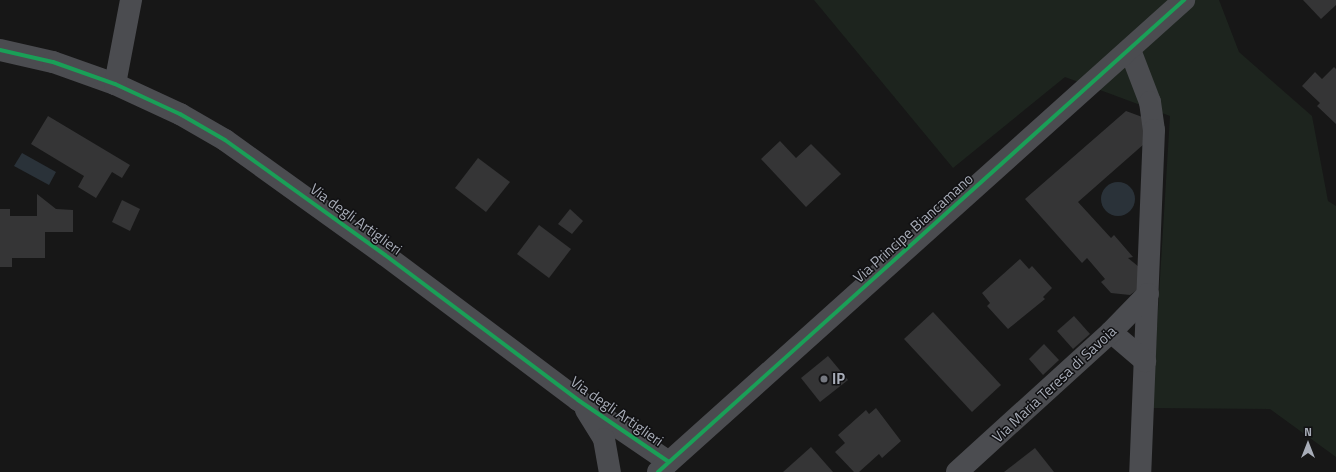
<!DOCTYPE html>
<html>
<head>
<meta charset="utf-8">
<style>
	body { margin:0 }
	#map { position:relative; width:1336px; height:472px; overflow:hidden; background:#171717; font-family:"Titillium Web",sans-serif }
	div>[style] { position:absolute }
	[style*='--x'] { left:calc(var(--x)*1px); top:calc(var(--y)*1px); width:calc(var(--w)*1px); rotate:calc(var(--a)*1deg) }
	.green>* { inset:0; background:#1d241e }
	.water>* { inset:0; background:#2a3239 }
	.round { border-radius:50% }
	.building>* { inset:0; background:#353536 }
	.minor>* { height:22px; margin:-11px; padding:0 11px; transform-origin:11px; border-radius:11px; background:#4b4c50 }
	.cycleway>* { height:4px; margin:-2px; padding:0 2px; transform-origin:2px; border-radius:2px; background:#1a9f57 }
	.dots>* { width:11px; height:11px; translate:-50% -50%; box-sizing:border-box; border:2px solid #111113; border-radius:50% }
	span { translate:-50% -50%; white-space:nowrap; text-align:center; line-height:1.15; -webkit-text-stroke:3px #111113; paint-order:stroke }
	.street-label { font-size:15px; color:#a8adb8 }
	.poi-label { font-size:15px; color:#a8adb8; font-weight:700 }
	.left { translate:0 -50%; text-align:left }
	.north { position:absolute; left:1288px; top:424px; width:40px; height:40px; -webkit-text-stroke:3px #111113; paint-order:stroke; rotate:0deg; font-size:11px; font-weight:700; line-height:16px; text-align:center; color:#a8adb8 }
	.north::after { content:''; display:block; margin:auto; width:14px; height:18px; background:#a8adb8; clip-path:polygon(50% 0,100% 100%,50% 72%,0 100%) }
</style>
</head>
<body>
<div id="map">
	<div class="green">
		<div style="clip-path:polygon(814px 0,1219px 0,1239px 52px,1312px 116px,1328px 201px,1336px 206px,1336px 457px,1270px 409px,1152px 408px,1170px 116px,1065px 77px,953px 168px)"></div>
	</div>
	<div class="water">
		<div style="clip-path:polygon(22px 153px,56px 172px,49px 185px,14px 166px)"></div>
		<div class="round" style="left:1101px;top:182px;width:34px;height:34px"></div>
	</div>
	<div class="building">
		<div style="clip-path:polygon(1303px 0,1336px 0,1336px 5px,1321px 19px)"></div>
		<div style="clip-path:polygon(1334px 67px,1336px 69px,1336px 124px,1317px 106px,1320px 103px,1302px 86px,1315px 72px,1322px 79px)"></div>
		<div style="clip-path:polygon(1126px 111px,1145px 118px,1144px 144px,1078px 202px,1111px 238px,1114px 235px,1133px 257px,1128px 258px,1139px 267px,1141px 287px,1130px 295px,1111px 293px,1101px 282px,1105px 279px,1087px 258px,1082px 263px,1025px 199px)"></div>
		<div style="clip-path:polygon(48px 116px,130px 165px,122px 178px,112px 172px,96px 198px,78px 187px,84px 176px,31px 144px)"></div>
		<div style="clip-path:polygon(780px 141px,796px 158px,811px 144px,841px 174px,806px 207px,761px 159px)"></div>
		<div style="clip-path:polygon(478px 158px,510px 182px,486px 212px,455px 188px)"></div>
		<div style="clip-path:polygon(37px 194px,56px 209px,73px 210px,73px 232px,45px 232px,45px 258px,12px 258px,12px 267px,0 267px,0 209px,10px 209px,10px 216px,37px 216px)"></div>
		<div style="clip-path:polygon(122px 200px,140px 209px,130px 231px,112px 222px)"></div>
		<div style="clip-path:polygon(570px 209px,583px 221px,572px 234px,558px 224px)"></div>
		<div style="clip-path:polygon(539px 225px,571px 249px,549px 278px,517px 254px)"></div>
		<div style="clip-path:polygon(1020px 259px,1029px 269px,1032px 266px,1052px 288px,1043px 297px,1045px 299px,1008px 329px,987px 306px,990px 303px,982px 293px)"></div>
		<div style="clip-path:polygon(933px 312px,1001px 385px,972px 412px,904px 339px)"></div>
		<div style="clip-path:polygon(1074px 316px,1090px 334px,1073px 349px,1057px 331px)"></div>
		<div style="clip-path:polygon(1044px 344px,1059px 360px,1043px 375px,1029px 359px)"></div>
		<div style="clip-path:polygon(828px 356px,848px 380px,820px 402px,801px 378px)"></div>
		<div style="clip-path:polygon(876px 408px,901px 441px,882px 458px,879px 454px,859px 472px,854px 472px,835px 452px,845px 443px,838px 435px,866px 410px,869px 414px)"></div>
		<div style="clip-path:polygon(811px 447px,833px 472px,783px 472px)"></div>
		<div style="clip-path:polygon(1035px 448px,1054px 472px,1004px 472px)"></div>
	</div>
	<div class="minor">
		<div style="--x:0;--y:50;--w:54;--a:12.8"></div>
		<div style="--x:53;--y:62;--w:66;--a:19.5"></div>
		<div style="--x:115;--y:84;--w:72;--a:24.8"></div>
		<div style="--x:180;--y:114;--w:52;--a:30"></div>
		<div style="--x:225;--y:140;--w:197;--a:35.7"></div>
		<div style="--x:385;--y:255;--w:241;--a:36.9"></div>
		<div style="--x:578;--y:400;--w:110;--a:34.3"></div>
		<div style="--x:1130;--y:50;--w:56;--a:69"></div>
		<div style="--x:1150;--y:102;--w:28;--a:82"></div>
		<div style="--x:1154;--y:130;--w:342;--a:92.3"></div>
		<div style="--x:115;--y:84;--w:86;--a:-79.2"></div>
		<div style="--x:1111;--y:332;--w:45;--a:40.5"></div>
		<div style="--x:586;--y:410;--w:34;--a:58"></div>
		<div style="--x:604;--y:439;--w:34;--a:80"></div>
		<div style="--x:658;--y:472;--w:707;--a:-41.9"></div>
		<div style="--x:957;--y:472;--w:208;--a:-42.3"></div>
		<div style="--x:1111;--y:332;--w:53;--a:-45.8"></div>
	</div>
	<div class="cycleway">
		<div style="--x:0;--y:50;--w:54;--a:12.8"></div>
		<div style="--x:53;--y:62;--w:66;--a:19.5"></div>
		<div style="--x:115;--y:84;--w:72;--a:24.8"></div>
		<div style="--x:180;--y:114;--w:52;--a:30"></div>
		<div style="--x:225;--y:140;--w:197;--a:35.7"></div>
		<div style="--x:385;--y:255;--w:241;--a:36.9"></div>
		<div style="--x:578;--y:400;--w:110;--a:34.3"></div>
		<div style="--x:658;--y:472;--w:707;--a:-41.9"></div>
	</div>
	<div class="dots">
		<div style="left:824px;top:379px;background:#757880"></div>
	</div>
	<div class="street-label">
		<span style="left:356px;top:219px;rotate:36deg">Via degli Artiglieri</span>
		<span style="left:913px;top:228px;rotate:-42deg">Via Principe Biancamano</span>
		<span style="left:1054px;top:384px;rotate:-43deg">Via Maria Teresa di Savoia</span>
		<span style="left:617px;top:411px;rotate:35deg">Via degli Artiglieri</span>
	</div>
	<div class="poi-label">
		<span class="left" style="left:832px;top:379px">IP</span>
	</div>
	<div class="north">N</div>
</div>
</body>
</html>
